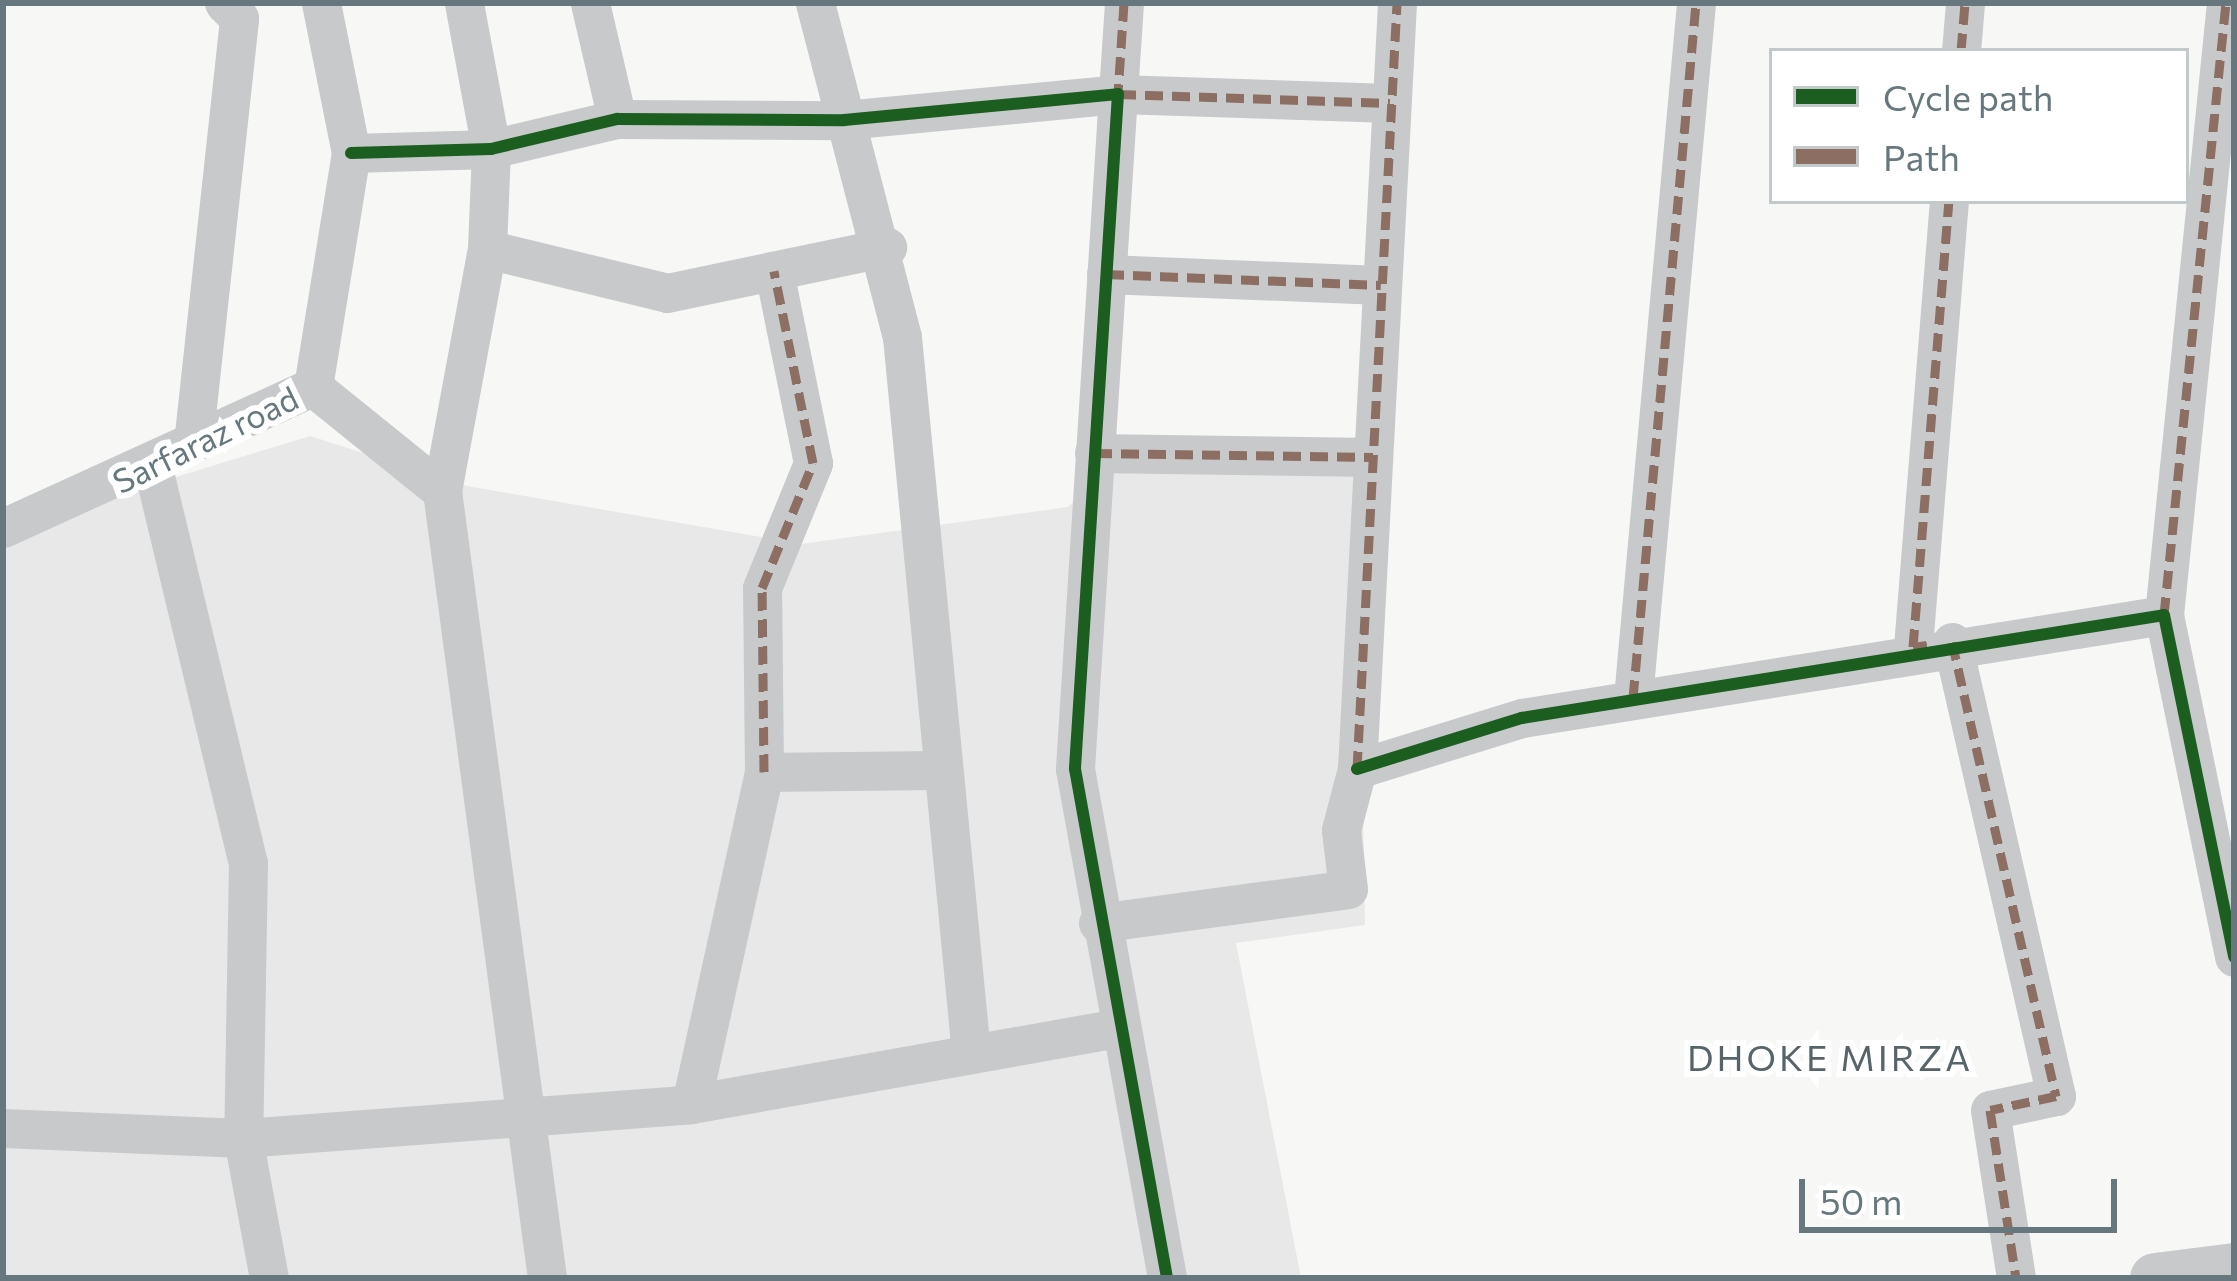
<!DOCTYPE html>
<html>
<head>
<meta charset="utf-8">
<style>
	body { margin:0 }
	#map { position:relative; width:2237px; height:1281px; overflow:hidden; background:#f7f7f6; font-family:Commissioner,sans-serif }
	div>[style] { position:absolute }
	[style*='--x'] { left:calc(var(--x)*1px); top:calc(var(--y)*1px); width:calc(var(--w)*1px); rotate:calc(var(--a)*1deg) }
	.built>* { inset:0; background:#e7e8e7 }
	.minor>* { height:39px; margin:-19.5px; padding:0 19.5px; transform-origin:19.5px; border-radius:19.5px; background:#c7c9ca }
	.tertiary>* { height:51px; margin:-25.5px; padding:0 25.5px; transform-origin:25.5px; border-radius:25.5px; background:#c7c9ca }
	.quiet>* { height:9px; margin-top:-4.5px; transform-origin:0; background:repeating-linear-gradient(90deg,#8d6e63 0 18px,transparent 0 27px) }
	.cycleway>* { height:12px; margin:-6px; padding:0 6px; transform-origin:6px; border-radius:6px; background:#1b5e20 }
	span { translate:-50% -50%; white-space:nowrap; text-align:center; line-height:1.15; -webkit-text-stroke:12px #fff; paint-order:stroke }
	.street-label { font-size:33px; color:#66777d }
	.neighbourhood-label { font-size:36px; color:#576469; letter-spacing:3px }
	.frame { position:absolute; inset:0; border:6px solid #66777d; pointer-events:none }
	.legend { position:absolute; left:1769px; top:48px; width:420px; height:156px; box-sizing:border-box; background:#fff; border:3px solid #c2c9cb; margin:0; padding:15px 21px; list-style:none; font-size:36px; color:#66777d }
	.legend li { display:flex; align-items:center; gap:24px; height:60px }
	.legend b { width:60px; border:3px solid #c2c9cb }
	.scale { position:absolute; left:1799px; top:1179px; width:318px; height:54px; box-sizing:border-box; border:6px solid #66777d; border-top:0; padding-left:15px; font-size:36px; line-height:42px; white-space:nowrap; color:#66777d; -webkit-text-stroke:9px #fff; paint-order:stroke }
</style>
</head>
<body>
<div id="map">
	<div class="built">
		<div style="clip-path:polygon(310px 436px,467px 486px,801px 544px,1068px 507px,1117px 460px,1357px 459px,1365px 925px,1236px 943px,1301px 1278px,3px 1278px,3px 530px)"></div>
	</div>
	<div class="minor">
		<div style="--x:590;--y:3;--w:119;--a:76.9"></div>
		<div style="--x:815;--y:3;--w:345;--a:75.4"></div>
		<div style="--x:902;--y:337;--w:720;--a:84.5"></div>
		<div style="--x:1124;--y:3;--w:91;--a:93.8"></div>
		<div style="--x:1118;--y:94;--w:272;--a:1.9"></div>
		<div style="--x:1961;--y:51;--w:48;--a:-85.2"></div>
		<div style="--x:351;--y:153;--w:140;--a:-1.6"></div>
		<div style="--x:491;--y:149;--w:130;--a:-13.4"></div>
		<div style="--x:617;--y:119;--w:227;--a:0.3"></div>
		<div style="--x:844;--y:120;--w:275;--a:-5.4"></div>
		<div style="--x:1118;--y:94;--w:676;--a:93.65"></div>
		<div style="--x:1075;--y:769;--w:517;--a:79.75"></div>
		<div style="--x:487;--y:249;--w:185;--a:13.7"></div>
		<div style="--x:667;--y:293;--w:225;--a:-11.8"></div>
		<div style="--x:1106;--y:274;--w:275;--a:2.3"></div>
		<div style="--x:313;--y:387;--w:166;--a:38.9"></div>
		<div style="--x:442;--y:491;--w:794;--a:82.4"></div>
		<div style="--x:193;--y:443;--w:427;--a:-83.8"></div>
		<div style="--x:239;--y:18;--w:21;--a:-135"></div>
		<div style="--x:1094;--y:453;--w:279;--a:0.8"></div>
		<div style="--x:153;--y:468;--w:406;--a:76.5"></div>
		<div style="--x:248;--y:863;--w:275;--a:91"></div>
		<div style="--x:243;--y:1138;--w:142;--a:79.5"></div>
		<div style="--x:442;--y:491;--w:246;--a:-79.5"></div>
		<div style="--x:487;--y:249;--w:100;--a:-87.7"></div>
		<div style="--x:491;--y:149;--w:148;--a:-100.5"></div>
		<div style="--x:3;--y:528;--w:341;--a:-24.5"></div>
		<div style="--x:313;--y:387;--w:237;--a:-80.8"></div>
		<div style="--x:351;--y:153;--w:153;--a:-101.3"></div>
		<div style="--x:2164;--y:615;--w:615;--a:-84.22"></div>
		<div style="--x:1952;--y:642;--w:466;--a:77.1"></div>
		<div style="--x:2056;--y:1096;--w:67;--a:168"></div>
		<div style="--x:1990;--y:1110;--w:170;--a:81.2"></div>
		<div style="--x:1913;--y:647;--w:447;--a:-85.4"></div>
		<div style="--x:1633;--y:698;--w:698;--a:-84.82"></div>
		<div style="--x:1357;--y:769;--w:173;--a:-17.2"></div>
		<div style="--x:1522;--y:718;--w:650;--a:-9.11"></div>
		<div style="--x:2164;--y:615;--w:349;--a:78.4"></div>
		<div style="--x:764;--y:772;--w:171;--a:-0.7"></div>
		<div style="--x:1098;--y:923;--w:252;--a:-7.7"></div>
		<div style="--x:1348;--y:889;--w:59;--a:-96.8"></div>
		<div style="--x:1341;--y:830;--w:63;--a:-75.3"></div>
		<div style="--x:1357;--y:769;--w:767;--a:-87.01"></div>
		<div style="--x:691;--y:1104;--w:340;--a:-77.6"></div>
		<div style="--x:764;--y:772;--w:184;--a:-90.6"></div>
		<div style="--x:762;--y:588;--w:135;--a:-67.8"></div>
		<div style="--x:813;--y:463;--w:196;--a:-101.5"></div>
		<div style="--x:3;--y:1128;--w:240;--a:2.4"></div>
		<div style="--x:243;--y:1138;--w:449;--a:-4.3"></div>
		<div style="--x:691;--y:1104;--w:430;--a:-10.1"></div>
	</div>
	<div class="tertiary">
		<div style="--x:2155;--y:1278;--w:80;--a:-7.2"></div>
	</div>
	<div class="quiet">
		<div style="--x:1124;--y:3;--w:91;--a:93.8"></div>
		<div style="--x:1118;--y:94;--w:272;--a:1.9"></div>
		<div style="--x:1961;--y:51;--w:48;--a:-85.2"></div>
		<div style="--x:1106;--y:274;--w:275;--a:2.3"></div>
		<div style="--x:1094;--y:453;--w:279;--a:0.8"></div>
		<div style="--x:2164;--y:615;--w:615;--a:-84.22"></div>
		<div style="--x:1952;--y:642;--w:466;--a:77.1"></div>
		<div style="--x:2056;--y:1096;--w:67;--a:168"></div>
		<div style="--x:1990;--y:1110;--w:170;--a:81.2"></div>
		<div style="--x:1927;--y:645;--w:14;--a:172"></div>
		<div style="--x:1913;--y:647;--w:447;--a:-85.4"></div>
		<div style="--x:1633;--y:698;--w:698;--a:-84.82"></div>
		<div style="--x:1357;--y:769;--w:767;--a:-87.01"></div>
		<div style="--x:764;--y:772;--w:184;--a:-90.6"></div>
		<div style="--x:762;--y:588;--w:135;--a:-67.8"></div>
		<div style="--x:813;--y:463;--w:196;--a:-101.5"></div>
	</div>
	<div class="cycleway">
		<div style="--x:351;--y:153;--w:140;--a:-1.6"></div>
		<div style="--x:491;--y:149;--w:130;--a:-13.4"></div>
		<div style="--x:617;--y:119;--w:227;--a:0.3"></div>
		<div style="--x:844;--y:120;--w:275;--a:-5.4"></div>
		<div style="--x:1118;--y:94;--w:676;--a:93.65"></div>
		<div style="--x:1075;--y:769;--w:517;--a:79.75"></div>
		<div style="--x:1357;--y:769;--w:173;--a:-17.2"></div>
		<div style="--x:1522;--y:718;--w:650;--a:-9.11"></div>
		<div style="--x:2164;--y:615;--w:349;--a:78.4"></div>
	</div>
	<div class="street-label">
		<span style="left:205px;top:439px;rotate:-26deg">Sarfaraz road</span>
	</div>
	<div class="neighbourhood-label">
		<span style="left:1830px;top:1057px">DHOKE MIRZA</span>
	</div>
	<div class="frame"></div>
	<ul class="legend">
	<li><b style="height:15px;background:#1b5e20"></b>Cycle path</li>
	<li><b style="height:15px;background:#8d6e63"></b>Path</li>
	</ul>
	<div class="scale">50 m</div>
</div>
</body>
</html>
